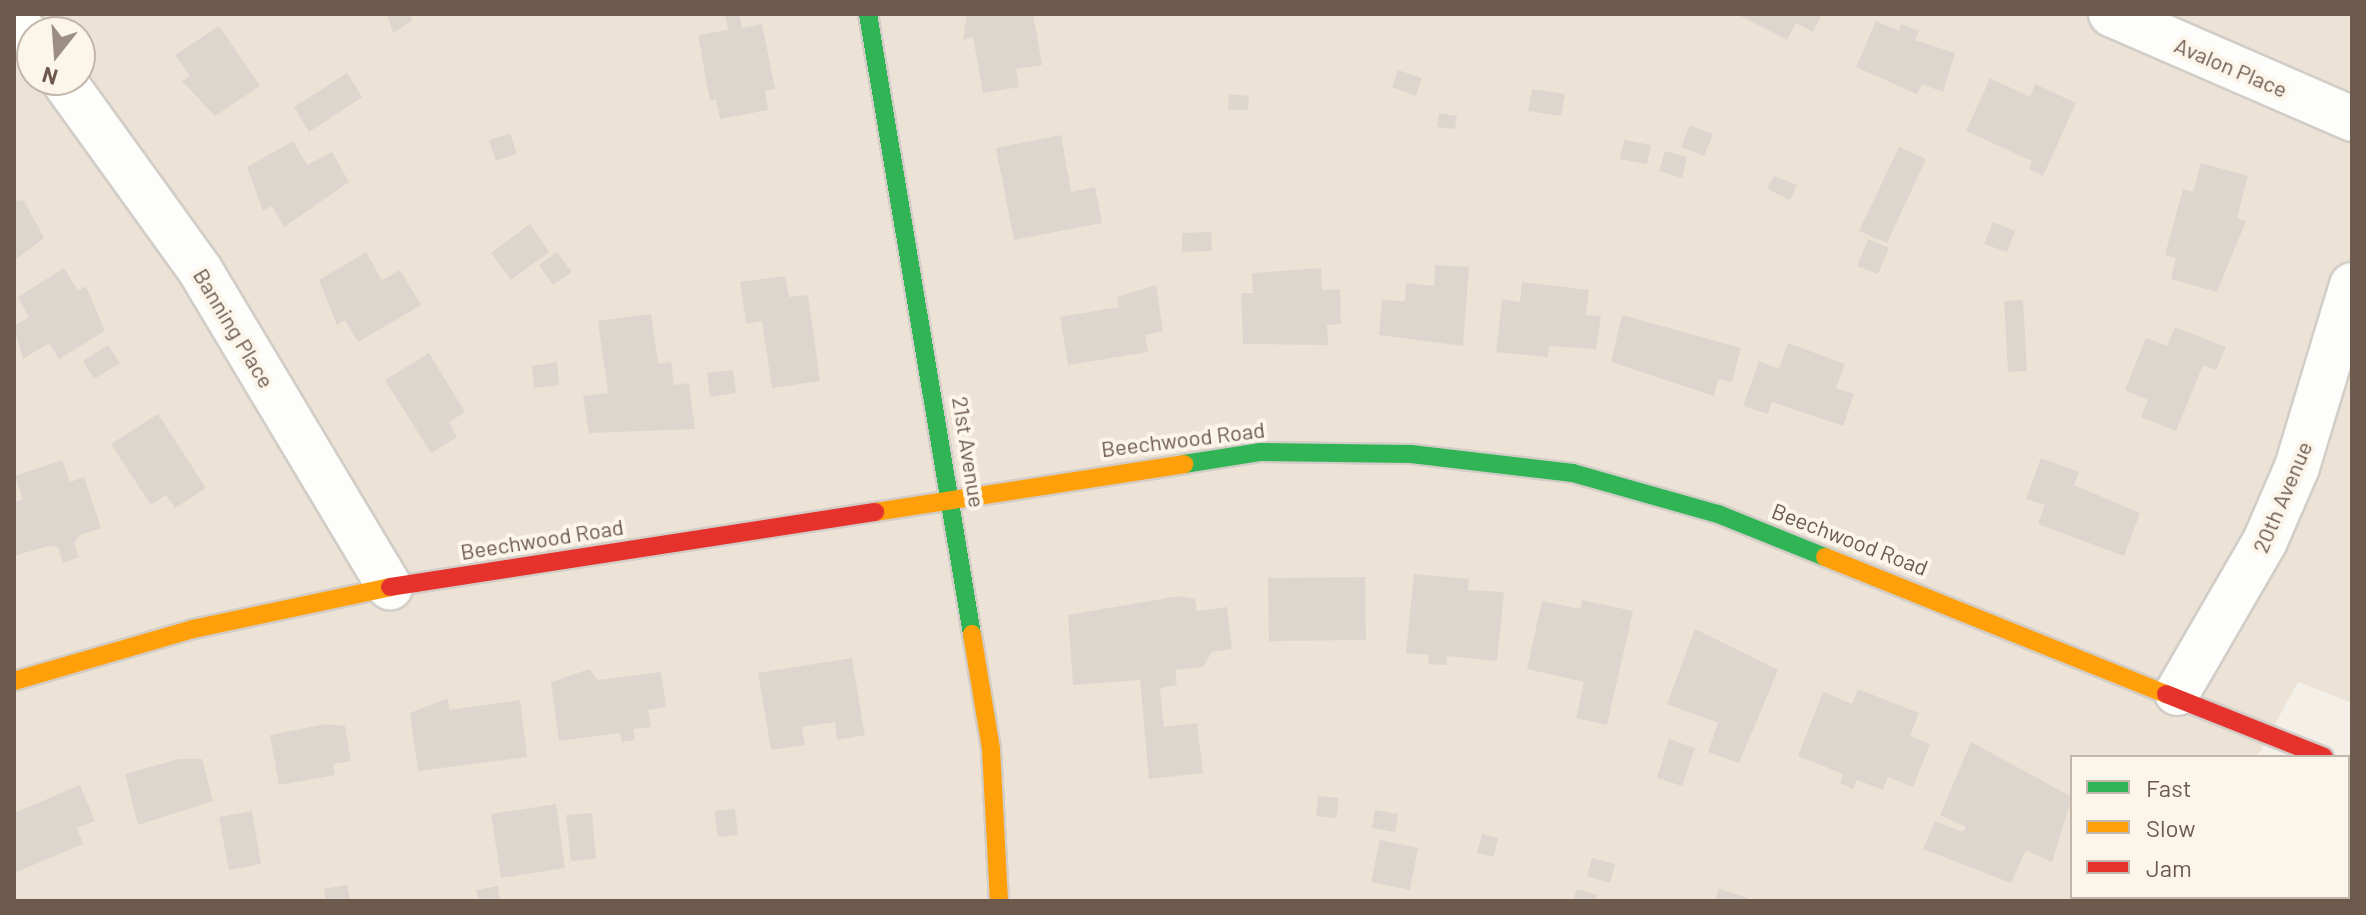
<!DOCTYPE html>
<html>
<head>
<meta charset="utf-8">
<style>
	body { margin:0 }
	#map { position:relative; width:2366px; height:915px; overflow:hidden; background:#f4f0e8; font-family:Barlow,sans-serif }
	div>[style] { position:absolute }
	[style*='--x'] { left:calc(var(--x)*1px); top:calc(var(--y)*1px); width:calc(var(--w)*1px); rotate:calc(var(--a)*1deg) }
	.residential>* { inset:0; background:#ece3d6 }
	.building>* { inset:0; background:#ddd6ce }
	.roads { filter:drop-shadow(2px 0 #d2cdc7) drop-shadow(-2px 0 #d2cdc7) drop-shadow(0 2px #d2cdc7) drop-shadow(0 -2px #d2cdc7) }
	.street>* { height:44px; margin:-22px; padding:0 22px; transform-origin:22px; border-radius:22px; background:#fdfdfc }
	.fast>* { height:18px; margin:-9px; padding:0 9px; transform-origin:9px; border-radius:9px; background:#30b455 }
	.slow>* { height:18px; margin:-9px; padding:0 9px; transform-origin:9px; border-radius:9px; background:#ff9f0a }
	.jam>* { height:18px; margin:-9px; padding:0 9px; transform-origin:9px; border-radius:9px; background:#e5322d }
	span { translate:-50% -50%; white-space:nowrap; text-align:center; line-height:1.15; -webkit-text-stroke:8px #fcf5e9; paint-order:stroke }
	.street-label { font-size:22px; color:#6d5a4d }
	.frame { position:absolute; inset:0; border:16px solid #6d5a4d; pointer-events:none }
	.legend { position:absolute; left:2070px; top:755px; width:280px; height:144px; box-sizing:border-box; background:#fcf5e9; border:2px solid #c3b7ab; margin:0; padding:10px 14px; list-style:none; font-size:24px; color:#6d5a4d }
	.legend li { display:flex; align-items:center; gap:16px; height:40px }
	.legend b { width:40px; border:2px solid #c3b7ab }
	.north { position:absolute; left:16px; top:16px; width:80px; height:80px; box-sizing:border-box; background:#fcf5e9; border:2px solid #c3b7ab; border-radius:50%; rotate:197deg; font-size:22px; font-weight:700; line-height:32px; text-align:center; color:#6d5a4d }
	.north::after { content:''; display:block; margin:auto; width:28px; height:36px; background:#9c8e83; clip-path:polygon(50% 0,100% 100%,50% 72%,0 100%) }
</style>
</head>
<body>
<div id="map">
	<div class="residential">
		<div style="clip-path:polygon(evenodd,14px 14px,2352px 14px,2352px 703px,2298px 682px,2257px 757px,2072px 757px,2072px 897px,2180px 897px,2175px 901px,14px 901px,14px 14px,32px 32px,80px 32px,80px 80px,32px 80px,32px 32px)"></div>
	</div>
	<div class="building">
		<div style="clip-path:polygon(387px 14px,409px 14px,413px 20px,393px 33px)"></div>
		<div style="clip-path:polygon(725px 14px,739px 14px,742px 28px,762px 24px,775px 89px,765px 91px,768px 110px,720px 119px,716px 99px,710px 101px,698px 35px,728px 30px)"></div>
		<div style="clip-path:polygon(967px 14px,1033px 14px,1042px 65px,1016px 69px,1019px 87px,983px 93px,973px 37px,963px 40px)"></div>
		<div style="clip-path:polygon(1737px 14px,1822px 14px,1813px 32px,1796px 23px,1787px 40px)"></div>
		<div style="clip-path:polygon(1876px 21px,1899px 31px,1901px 24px,1919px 31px,1915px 40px,1955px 53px,1943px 92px,1922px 84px,1917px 94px,1856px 67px)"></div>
		<div style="clip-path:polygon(219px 26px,260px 86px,215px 116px,182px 81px,190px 76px,175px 55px)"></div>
		<div style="clip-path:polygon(1398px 70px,1422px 78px,1416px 96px,1392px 87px)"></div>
		<div style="clip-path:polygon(347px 73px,362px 97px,309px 132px,294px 107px)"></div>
		<div style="clip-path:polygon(1990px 78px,2030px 97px,2035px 84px,2076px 103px,2043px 176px,2029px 169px,2032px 161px,1966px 131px)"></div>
		<div style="clip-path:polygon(1532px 89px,1565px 94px,1561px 116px,1528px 111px)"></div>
		<div style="clip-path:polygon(1229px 94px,1249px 96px,1248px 110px,1228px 110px)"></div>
		<div style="clip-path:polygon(1439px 113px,1457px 116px,1455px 129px,1437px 127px)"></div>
		<div style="clip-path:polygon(1690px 125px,1713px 134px,1704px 156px,1681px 147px)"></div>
		<div style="clip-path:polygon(510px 133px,517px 154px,496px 161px,489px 140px)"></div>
		<div style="clip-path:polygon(1061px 135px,1071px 192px,1095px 187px,1102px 223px,1014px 240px,996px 148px)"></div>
		<div style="clip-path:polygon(1624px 140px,1651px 145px,1647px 164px,1620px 159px)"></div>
		<div style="clip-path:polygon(293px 141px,307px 165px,332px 152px,349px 182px,284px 227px,272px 206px,263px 211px,247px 167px)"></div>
		<div style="clip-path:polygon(1899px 147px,1926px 159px,1887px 243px,1859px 231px)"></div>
		<div style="clip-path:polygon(1665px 151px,1687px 157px,1682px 178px,1659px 171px)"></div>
		<div style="clip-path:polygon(2201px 163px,2248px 176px,2237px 218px,2246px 221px,2217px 292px,2171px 279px,2176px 258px,2165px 255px,2183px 189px,2193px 192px)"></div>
		<div style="clip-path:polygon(1774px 176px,1797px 185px,1790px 200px,1767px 189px)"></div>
		<div style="clip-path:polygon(14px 200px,24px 201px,44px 238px,14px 261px)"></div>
		<div style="clip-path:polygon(1993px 222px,2015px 231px,2007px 252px,1984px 244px)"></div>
		<div style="clip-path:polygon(530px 224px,549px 252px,511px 280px,491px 253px)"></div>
		<div style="clip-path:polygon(1211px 232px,1212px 251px,1182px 252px,1182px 233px)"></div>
		<div style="clip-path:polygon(1868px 239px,1889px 248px,1878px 274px,1857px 266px)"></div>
		<div style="clip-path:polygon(366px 252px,382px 280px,400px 270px,421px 305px,358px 342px,345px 320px,337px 325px,319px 280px)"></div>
		<div style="clip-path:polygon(557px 252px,572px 272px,553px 285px,539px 265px)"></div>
		<div style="clip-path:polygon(1435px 265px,1469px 267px,1463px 346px,1379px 335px,1382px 300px,1405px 301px,1406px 283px,1434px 286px)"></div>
		<div style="clip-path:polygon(64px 268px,78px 291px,86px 286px,105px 331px,59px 359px,49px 343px,23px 359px,14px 326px,29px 317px,18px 297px)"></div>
		<div style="clip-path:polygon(1321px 268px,1322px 290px,1340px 289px,1341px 324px,1327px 325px,1328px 345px,1243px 344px,1241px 293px,1253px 293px,1252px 273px)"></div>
		<div style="clip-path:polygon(785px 276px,789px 297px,808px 295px,820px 381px,772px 388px,762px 321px,746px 324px,740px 282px)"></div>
		<div style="clip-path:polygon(1522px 282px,1589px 290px,1586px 315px,1601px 316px,1596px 349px,1549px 346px,1548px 357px,1496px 352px,1502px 299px,1520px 302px)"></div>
		<div style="clip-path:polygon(1156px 285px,1163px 331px,1145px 335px,1148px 352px,1068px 365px,1060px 317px,1119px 307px,1117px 297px)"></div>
		<div style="clip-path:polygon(2023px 300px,2027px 371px,2008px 372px,2004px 301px)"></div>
		<div style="clip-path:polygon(651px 314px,658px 364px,671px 362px,674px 385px,689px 383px,695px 429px,589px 433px,583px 396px,608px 393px,598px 321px)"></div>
		<div style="clip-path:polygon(1622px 315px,1741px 348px,1732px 382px,1718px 379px,1714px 396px,1611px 362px)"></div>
		<div style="clip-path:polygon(2175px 327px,2226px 347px,2216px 370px,2203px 365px,2176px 431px,2141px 417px,2148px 400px,2125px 390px,2146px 338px,2167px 346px)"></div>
		<div style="clip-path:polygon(1788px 343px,1845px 364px,1836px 388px,1854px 394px,1843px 426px,1772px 402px,1768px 414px,1743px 406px,1759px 361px,1779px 369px)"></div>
		<div style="clip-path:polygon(108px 345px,120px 363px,94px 379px,83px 361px)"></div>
		<div style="clip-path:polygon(429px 353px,465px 412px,449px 422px,457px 437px,431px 453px,385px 380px)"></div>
		<div style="clip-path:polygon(557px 362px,559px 385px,534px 388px,532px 366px)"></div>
		<div style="clip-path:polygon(733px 370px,736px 393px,710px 397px,707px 373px)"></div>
		<div style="clip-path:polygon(158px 414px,206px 488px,175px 508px,166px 495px,151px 505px,111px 444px)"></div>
		<div style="clip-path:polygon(2041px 458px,2079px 472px,2074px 485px,2140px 513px,2124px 556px,2038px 524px,2045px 505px,2026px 499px)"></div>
		<div style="clip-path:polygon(62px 460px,70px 482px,84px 477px,101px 528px,80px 535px,74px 543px,79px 557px,63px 563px,58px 547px,48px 546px,14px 556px,15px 502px,23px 499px,15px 476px)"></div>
		<div style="clip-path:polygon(1414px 574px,1469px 579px,1468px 590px,1504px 592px,1497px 661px,1447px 656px,1446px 665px,1428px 664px,1429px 655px,1406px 653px)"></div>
		<div style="clip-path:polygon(1365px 577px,1366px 640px,1269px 641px,1268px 578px)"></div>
		<div style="clip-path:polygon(1179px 596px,1195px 599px,1197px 611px,1227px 607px,1232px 649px,1212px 652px,1203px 667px,1175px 670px,1177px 685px,1160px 688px,1164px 727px,1197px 723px,1203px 773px,1149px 779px,1140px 680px,1073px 685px,1068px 615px)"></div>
		<div style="clip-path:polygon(1582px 600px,1633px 611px,1607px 725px,1576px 718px,1584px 682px,1527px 669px,1542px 601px,1580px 609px)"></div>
		<div style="clip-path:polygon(1695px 629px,1778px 670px,1739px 763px,1708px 752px,1718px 723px,1667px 704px)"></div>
		<div style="clip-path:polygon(852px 658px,865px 735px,837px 740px,835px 722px,802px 727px,805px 745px,771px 750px,758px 673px)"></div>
		<div style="clip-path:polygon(589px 669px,598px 680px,661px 672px,666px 707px,648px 710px,651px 727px,633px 729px,635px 740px,622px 742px,620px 733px,559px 741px,551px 682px)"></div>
		<div style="clip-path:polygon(1858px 689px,1919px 713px,1910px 736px,1930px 744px,1913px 787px,1888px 777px,1883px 790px,1857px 780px,1853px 789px,1840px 783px,1843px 774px,1798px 756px,1823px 692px,1852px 704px)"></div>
		<div style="clip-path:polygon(448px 698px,449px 710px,520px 700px,527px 757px,418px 771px,410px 713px)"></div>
		<div style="clip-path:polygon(325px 724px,345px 726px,351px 761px,333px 764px,335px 775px,279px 785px,270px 735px)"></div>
		<div style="clip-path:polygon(1669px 739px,1695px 748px,1682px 786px,1657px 778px)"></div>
		<div style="clip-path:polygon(1971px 742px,2072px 797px,2052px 862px,2026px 850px,2011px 883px,1923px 849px,1935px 821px,1963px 832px,1966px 827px,1940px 815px)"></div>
		<div style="clip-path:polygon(179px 759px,202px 759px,213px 801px,138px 825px,125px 774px)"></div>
		<div style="clip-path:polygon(80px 785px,95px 821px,77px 828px,83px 844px,14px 873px,14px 804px,17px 812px)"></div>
		<div style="clip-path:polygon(1318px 796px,1339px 798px,1336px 818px,1316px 816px)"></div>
		<div style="clip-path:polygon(556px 804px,565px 868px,501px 878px,491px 814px)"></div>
		<div style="clip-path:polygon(735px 809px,738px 835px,718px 837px,714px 811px)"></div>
		<div style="clip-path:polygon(1375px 810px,1398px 814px,1395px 832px,1372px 828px)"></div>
		<div style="clip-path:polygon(252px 811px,261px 864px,229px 870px,219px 817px)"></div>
		<div style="clip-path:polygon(592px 813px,596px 859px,571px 861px,566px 815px)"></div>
		<div style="clip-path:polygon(1482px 834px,1498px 838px,1494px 857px,1477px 853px)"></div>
		<div style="clip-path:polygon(1380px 840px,1418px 848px,1410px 890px,1371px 882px)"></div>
		<div style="clip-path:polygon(1592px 858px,1615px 864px,1610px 883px,1587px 876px)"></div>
		<div style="clip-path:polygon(347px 885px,350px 901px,326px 901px,324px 889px)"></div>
		<div style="clip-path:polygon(498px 886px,500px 899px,479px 901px,476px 890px)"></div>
		<div style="clip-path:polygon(1577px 889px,1597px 895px,1596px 901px,1573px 901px)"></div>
		<div style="clip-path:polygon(1719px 889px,1748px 898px,1748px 901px,1715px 901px)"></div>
	</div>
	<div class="roads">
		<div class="street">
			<div style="--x:2111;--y:14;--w:263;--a:23.5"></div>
			<div style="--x:14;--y:21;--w:26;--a:47"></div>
			<div style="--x:63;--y:80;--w:234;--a:54.2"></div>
			<div style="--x:200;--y:270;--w:370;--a:59.1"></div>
			<div style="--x:2177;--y:693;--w:176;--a:-59.9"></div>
			<div style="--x:2265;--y:541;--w:81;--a:-66.6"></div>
			<div style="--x:2297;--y:467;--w:190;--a:-73.2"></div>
		</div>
		<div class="fast">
			<div style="--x:868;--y:14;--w:629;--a:80.48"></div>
			<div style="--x:1184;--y:464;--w:78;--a:-8.9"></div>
			<div style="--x:1261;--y:452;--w:150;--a:0.8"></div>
			<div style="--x:1411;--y:454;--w:163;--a:6.7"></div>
			<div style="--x:1573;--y:473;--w:151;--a:15.8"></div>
			<div style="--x:1718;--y:514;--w:115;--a:21.9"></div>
		</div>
		<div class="slow">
			<div style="--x:875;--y:512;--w:313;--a:-8.8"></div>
			<div style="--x:1825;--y:557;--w:367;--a:21.9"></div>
			<div style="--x:972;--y:634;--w:117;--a:80.6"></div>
			<div style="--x:991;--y:749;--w:152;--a:87"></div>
			<div style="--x:14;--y:681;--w:186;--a:-16.2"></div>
			<div style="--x:193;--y:629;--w:201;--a:-12"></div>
		</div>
		<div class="jam">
			<div style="--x:390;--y:587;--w:491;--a:-8.8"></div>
			<div style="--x:2166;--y:694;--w:170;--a:21.7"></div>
		</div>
	</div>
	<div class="street-label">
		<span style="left:2231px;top:67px;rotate:23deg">Avalon Place</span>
		<span style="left:234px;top:328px;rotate:59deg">Banning Place</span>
		<span style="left:1183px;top:439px;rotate:-7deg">Beechwood Road</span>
		<span style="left:969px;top:452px;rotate:81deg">21st Avenue</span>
		<span style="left:2282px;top:497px;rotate:-67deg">20th Avenue</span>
		<span style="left:542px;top:539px;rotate:-9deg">Beechwood Road</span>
		<span style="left:1850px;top:539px;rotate:21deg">Beechwood Road</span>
	</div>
	<div class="frame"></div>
	<ul class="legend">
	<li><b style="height:10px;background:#30b455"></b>Fast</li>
	<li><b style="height:10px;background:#ff9f0a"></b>Slow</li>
	<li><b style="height:10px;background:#e5322d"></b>Jam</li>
	</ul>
	<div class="north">N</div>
</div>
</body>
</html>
